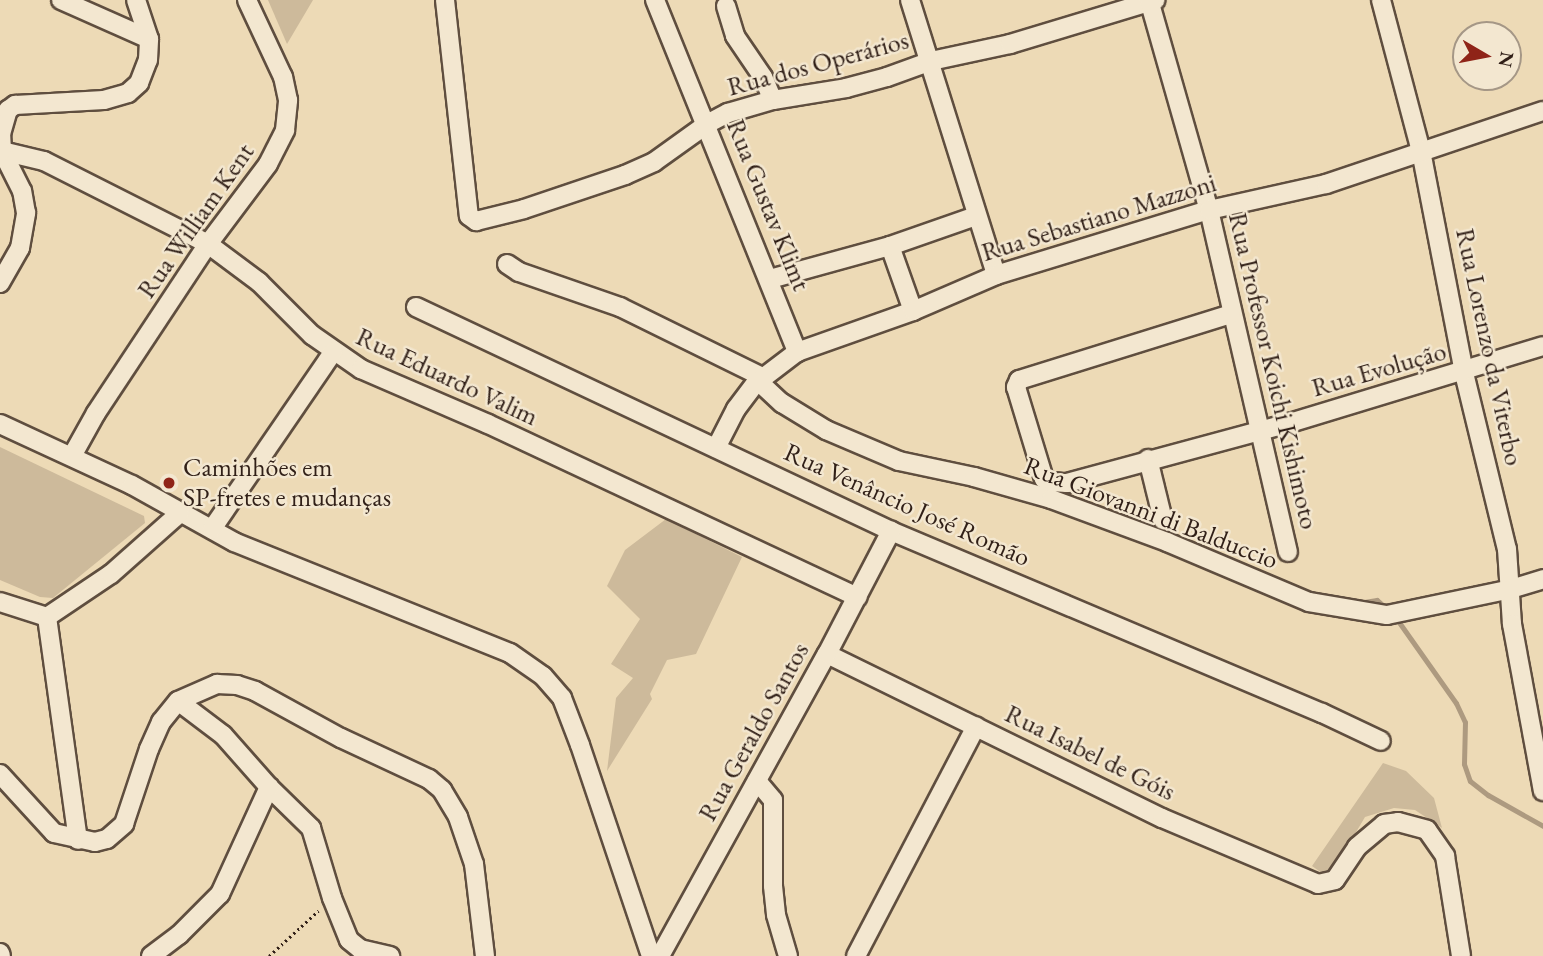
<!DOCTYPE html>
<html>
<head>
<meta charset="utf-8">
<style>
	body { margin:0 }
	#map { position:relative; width:1543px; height:956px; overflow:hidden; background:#eddab6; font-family:"EB Garamond",serif }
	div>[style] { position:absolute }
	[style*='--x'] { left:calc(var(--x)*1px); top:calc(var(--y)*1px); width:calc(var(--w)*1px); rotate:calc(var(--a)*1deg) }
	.green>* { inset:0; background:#cdba9b }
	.stream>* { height:5px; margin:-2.5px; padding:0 2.5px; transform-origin:2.5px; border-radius:2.5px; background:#ad9a80 }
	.path>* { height:2.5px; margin-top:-1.25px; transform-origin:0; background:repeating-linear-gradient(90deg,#301f17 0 2px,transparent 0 5.5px) }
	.roads { filter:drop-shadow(2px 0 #5f4e3f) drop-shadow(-2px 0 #5f4e3f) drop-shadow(0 2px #5f4e3f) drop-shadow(0 -2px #5f4e3f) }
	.minor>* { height:18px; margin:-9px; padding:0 9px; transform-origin:9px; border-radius:9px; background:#f3e7d0 }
	.dots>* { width:19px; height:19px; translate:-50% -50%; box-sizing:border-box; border:4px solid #f3e7d0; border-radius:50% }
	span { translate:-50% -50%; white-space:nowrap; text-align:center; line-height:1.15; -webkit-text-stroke:5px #f3e7d0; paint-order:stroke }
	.street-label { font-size:26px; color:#301f17 }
	.poi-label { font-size:26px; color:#301f17 }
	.left { translate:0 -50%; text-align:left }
	.north { position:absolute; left:1452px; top:21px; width:70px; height:70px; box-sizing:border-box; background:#f3e7d0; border:2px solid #a59786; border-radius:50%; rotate:100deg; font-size:19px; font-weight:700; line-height:28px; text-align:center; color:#301f17 }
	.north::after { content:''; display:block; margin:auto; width:24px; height:32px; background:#8f2418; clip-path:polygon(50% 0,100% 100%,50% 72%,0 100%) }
</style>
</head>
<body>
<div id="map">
	<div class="green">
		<div style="clip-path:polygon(268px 0,313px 0,287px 44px)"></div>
		<div style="clip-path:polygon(0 447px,144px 516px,145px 523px,53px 598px,40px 597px,0 580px)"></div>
		<div style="clip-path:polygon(666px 519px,742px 557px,696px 654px,667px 660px,650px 694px,652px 699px,607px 771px,616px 698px,633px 678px,611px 664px,640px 619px,607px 586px,625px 550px)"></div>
		<div style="clip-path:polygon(1383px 763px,1406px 771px,1434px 798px,1442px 828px,1415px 810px,1394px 808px,1365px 817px,1329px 878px,1312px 866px)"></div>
	</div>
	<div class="stream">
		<div style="--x:1358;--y:603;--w:19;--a:-9"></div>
		<div style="--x:1377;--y:600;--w:13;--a:42"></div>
		<div style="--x:1396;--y:618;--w:104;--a:54.8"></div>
		<div style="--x:1456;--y:703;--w:21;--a:65"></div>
		<div style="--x:1465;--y:722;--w:42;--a:91.4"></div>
		<div style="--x:1464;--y:764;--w:18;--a:71"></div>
		<div style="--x:1470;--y:781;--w:23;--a:38"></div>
		<div style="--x:1488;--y:795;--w:63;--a:29.4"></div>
	</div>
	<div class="path">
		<div style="--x:269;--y:956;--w:67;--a:-42.6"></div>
	</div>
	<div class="roads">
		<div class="minor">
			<div style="--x:61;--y:0;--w:96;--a:23.9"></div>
			<div style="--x:445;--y:0;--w:217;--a:83.7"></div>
			<div style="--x:469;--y:216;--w:9;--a:36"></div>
			<div style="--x:476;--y:221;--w:49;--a:-14"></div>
			<div style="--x:524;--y:209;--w:107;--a:-18.6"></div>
			<div style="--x:625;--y:175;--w:32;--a:-24"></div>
			<div style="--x:654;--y:162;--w:65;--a:-35.6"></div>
			<div style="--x:707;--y:124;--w:24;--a:-28"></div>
			<div style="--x:728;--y:113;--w:47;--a:-16.1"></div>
			<div style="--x:773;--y:100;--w:74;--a:-9.3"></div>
			<div style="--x:846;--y:88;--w:42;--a:-15"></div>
			<div style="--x:887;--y:77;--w:47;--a:-20"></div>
			<div style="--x:931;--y:61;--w:81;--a:-12.1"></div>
			<div style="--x:1010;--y:44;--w:152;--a:-16.8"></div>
			<div style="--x:655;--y:0;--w:380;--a:68"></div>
			<div style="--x:910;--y:0;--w:288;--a:72.6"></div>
			<div style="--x:1149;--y:0;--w:218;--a:74.1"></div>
			<div style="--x:1209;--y:210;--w:351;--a:77"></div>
			<div style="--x:1381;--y:0;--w:156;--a:75.2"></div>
			<div style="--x:1421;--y:151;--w:226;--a:79"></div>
			<div style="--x:1464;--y:373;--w:181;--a:76.3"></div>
			<div style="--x:1507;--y:549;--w:75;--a:86.2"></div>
			<div style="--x:1512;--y:624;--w:170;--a:79.5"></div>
			<div style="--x:726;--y:6;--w:31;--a:73"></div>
			<div style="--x:735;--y:36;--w:50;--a:55.7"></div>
			<div style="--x:763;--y:77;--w:25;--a:67"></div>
			<div style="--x:2;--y:151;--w:43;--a:13.4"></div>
			<div style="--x:44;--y:161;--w:184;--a:26.8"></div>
			<div style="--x:208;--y:244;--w:64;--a:36.7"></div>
			<div style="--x:259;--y:282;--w:75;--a:45"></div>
			<div style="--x:312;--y:335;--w:60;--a:34.8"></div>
			<div style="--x:361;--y:369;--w:138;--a:23.4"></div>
			<div style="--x:488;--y:424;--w:408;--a:25.1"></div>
			<div style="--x:890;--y:246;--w:69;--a:70.5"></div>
			<div style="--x:507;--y:264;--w:14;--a:34"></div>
			<div style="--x:519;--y:272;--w:107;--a:19.1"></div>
			<div style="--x:620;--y:307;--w:158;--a:26.2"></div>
			<div style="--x:770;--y:279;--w:124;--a:-15.4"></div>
			<div style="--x:890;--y:246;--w:91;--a:-19.2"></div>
			<div style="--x:0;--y:283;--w:40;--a:-60.3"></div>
			<div style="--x:20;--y:248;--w:36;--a:-80"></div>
			<div style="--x:26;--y:213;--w:22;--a:-100"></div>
			<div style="--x:22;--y:191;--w:45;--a:-116.6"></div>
			<div style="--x:2;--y:151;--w:17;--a:-93"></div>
			<div style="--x:1;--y:134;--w:25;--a:-74"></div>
			<div style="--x:8;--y:110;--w:9;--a:-36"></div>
			<div style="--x:15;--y:105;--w:89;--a:-3.2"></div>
			<div style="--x:104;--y:100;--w:25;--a:-16"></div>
			<div style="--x:128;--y:93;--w:15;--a:-42"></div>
			<div style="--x:139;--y:83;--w:25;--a:-69"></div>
			<div style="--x:148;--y:60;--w:21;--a:-87"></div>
			<div style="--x:149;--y:39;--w:41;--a:-108.4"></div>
			<div style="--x:416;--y:307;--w:525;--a:25.25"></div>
			<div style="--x:891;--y:531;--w:468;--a:22.9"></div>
			<div style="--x:1322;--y:713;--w:65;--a:25.4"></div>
			<div style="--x:1231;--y:314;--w:222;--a:162.7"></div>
			<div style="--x:1019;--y:380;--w:8;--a:113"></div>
			<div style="--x:1016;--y:387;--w:96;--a:73.1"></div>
			<div style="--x:1044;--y:479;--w:8;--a:23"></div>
			<div style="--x:1051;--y:482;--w:16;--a:4"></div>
			<div style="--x:1067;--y:483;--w:234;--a:-15.1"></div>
			<div style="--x:1293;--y:422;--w:261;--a:-16.9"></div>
			<div style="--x:758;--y:381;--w:33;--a:43"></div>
			<div style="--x:782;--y:403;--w:52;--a:31.5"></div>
			<div style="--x:826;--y:430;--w:79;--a:23"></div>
			<div style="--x:899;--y:461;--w:77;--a:12"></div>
			<div style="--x:974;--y:477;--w:80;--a:15.9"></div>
			<div style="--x:1051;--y:499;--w:124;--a:20.3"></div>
			<div style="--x:1167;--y:542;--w:154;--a:22.9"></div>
			<div style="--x:1309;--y:602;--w:79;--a:9.5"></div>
			<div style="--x:1387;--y:615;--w:127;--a:-11.8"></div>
			<div style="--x:1511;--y:589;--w:34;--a:-17"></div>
			<div style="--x:0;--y:424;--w:145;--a:24.8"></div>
			<div style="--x:132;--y:485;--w:117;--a:29.2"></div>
			<div style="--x:234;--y:542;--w:297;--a:21.9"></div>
			<div style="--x:510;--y:653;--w:40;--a:34.9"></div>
			<div style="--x:543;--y:676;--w:29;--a:49"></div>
			<div style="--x:562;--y:698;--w:50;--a:69"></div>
			<div style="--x:580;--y:745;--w:223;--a:71.4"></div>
			<div style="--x:716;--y:448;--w:44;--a:-62.9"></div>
			<div style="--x:736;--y:409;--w:31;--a:-53"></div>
			<div style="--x:755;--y:384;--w:53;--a:-37.3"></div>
			<div style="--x:797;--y:352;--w:123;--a:-19.5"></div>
			<div style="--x:913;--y:311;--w:90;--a:-23.4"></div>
			<div style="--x:996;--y:275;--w:223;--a:-17"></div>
			<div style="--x:1209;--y:210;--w:120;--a:-12.5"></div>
			<div style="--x:1326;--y:184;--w:229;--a:-18.6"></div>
			<div style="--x:72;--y:456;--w:49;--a:-60.8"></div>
			<div style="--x:96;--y:413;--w:203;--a:-56.5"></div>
			<div style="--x:208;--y:244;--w:100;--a:-53.1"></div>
			<div style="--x:268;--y:164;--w:38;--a:-63"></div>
			<div style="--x:285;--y:130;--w:30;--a:-84"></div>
			<div style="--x:288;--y:100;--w:24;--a:-102"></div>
			<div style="--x:283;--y:77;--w:85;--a:-115.1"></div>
			<div style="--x:1148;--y:459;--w:63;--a:76.2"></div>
			<div style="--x:212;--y:529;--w:214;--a:-55.6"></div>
			<div style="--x:0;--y:602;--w:49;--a:17.7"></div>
			<div style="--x:47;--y:617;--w:225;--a:82.1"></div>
			<div style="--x:47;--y:617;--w:77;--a:-33.9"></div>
			<div style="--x:111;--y:574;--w:92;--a:-41.5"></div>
			<div style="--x:827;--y:654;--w:373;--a:26.1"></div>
			<div style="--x:1162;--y:818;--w:169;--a:22.9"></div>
			<div style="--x:1318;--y:884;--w:17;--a:-13"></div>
			<div style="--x:1335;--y:880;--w:40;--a:-56"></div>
			<div style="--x:1357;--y:847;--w:35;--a:-40"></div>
			<div style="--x:1384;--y:824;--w:14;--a:-8"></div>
			<div style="--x:1398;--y:822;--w:30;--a:15"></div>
			<div style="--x:1427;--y:830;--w:32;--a:55"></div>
			<div style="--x:1445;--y:856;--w:101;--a:80.9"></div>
			<div style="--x:0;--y:774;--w:80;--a:47.5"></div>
			<div style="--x:54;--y:833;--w:42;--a:12.4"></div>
			<div style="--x:95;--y:842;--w:12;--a:-14"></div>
			<div style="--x:107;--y:839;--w:23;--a:-41"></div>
			<div style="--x:124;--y:824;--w:79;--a:-71.6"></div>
			<div style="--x:149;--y:749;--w:30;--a:-66"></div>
			<div style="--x:161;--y:722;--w:27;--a:-51"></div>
			<div style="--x:178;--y:701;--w:43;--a:-23.6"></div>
			<div style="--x:217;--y:684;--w:20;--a:3"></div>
			<div style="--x:237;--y:685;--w:19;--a:18"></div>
			<div style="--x:255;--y:691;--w:98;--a:28.7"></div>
			<div style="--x:341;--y:738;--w:97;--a:25"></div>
			<div style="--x:429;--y:779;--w:17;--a:40"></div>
			<div style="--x:442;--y:790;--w:31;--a:59"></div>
			<div style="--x:458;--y:817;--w:50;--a:71.2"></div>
			<div style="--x:474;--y:864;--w:93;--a:83.2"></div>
			<div style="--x:757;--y:781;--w:25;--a:50"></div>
			<div style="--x:773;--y:800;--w:86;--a:90"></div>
			<div style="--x:773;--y:886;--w:29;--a:84"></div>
			<div style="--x:776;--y:915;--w:43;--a:73.7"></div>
			<div style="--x:269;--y:787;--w:59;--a:44.3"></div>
			<div style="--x:311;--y:828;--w:73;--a:73.3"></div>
			<div style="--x:332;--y:898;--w:45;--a:68"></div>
			<div style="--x:349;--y:940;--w:14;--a:39"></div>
			<div style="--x:360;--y:949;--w:31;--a:13"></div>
			<div style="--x:0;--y:953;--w:3;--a:72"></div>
			<div style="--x:151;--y:956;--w:35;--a:-37"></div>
			<div style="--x:179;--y:935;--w:58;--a:-45"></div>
			<div style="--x:220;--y:894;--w:118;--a:-65.4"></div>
			<div style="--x:269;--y:787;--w:69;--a:-131.5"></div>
			<div style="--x:223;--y:735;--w:56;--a:-142.9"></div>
			<div style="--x:660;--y:956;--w:345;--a:-61.1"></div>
			<div style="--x:827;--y:654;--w:139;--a:-62.5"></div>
			<div style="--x:856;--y:956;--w:259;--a:-62.4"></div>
		</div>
	</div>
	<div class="dots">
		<div style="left:169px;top:483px;background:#8f2418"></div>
	</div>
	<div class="street-label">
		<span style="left:818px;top:64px;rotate:-15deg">Rua dos Operários</span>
		<span style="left:768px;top:205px;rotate:68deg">Rua Gustav Klimt</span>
		<span style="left:1099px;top:218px;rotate:-17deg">Rua Sebastiano Mazzoni</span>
		<span style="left:196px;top:221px;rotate:-55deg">Rua William Kent</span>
		<span style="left:1489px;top:347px;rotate:78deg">Rua Lorenzo da Viterbo</span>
		<span style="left:1379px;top:370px;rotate:-16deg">Rua Evolução</span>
		<span style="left:1273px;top:371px;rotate:77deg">Rua Professor Koichi Kishimoto</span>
		<span style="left:447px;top:377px;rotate:25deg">Rua Eduardo Valim</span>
		<span style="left:907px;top:505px;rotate:24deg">Rua Venâncio José Romão</span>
		<span style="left:1151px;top:513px;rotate:21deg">Rua Giovanni di Balduccio</span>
		<span style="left:754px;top:732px;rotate:-61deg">Rua Geraldo Santos</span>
		<span style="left:1090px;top:753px;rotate:26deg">Rua Isabel de Góis</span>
	</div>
	<div class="poi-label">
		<span class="left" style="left:183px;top:483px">Caminhões em<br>SP-fretes e mudanças</span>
	</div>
	<div class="north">N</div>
</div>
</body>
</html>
